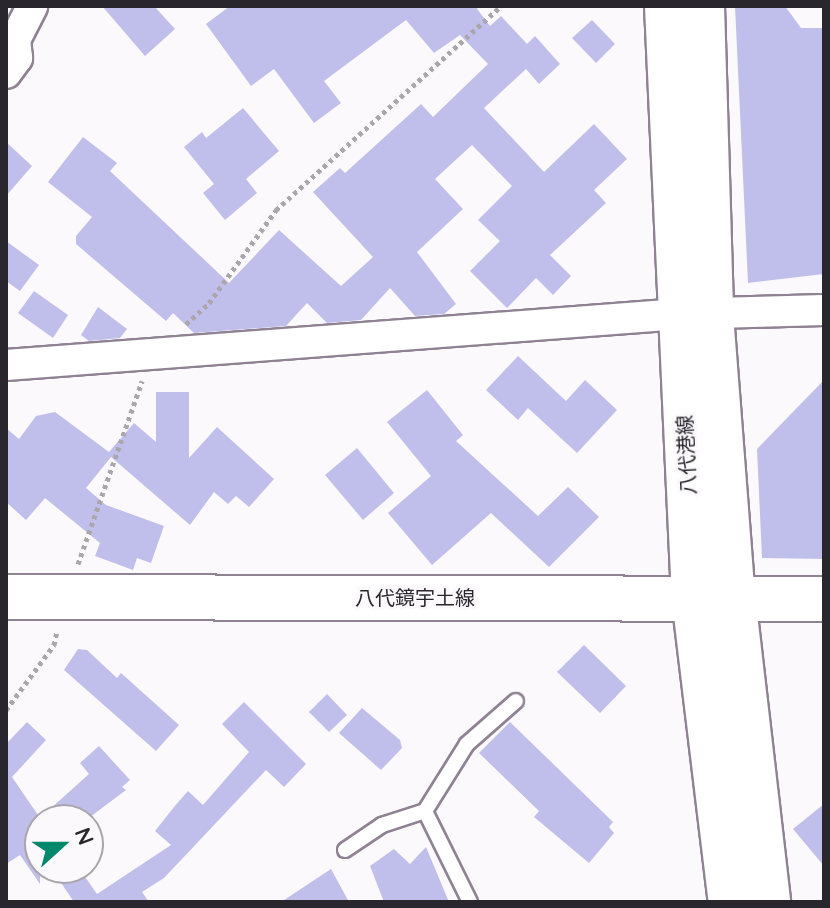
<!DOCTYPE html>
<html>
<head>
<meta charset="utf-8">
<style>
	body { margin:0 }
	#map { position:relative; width:830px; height:908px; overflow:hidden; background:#fcf9fd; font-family:Quicksand,"Noto Sans JP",sans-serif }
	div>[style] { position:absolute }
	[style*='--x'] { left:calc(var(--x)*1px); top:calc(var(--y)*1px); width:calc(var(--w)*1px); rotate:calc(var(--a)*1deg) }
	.building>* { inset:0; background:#c0beeb }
	.path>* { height:5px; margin-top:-2.5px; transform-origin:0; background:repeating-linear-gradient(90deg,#aaa6ac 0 4px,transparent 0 8px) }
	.roads { filter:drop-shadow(2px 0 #8e8293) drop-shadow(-2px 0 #8e8293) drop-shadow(0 2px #8e8293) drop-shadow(0 -2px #8e8293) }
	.service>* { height:14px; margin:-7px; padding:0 7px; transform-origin:7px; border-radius:7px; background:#fff }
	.minor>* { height:30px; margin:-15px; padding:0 15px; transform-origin:15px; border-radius:15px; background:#fff }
	.secondary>* { height:42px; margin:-21px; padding:0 21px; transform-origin:21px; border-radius:21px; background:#fff }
	.primary>* { height:44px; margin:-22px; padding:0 22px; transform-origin:22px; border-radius:22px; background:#fff }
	span { translate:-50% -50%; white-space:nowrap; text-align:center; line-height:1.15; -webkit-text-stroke:6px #fcf9fd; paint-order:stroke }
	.street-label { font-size:20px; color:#2a262d }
	.frame { position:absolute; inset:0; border:8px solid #2a262d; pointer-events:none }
	.north { position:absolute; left:24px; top:804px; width:80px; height:80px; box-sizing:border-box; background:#fcf9fd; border:2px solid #a8a5aa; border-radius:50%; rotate:69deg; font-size:22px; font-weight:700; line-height:32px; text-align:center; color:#2a262d }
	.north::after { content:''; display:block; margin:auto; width:28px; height:36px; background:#00886d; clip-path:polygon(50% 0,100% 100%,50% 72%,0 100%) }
</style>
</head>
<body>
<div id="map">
	<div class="building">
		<div style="clip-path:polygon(102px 6px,154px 6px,175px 29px,145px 56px)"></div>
		<div style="clip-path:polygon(230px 6px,475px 6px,490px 26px,501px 16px,527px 44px,535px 36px,560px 64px,539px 84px,526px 69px,484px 108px,544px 172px,594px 124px,627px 159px,594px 190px,606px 203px,550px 255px,571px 276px,553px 295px,536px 278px,507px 308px,470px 271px,500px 241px,478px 220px,512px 186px,472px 145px,435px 179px,463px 209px,417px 252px,456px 304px,444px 314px,415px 316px,390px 288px,361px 320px,327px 323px,307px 303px,286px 326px,194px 333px,173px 313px,166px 321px,76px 244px,76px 236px,92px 217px,48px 182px,83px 137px,117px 163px,110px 171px,229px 283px,279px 230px,341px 286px,373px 257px,313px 192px,340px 168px,345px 173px,421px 104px,433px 117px,488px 64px,460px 35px,434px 53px,406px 20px,324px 81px,341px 103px,314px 123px,274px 69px,251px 86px,206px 24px)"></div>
		<div style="clip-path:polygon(735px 6px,785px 6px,801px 28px,824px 28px,824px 274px,748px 283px)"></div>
		<div style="clip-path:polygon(592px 20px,615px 44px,596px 63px,572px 38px)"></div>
		<div style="clip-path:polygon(243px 108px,279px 151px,246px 179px,257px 193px,225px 220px,203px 193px,214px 184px,184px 147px,202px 132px,206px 138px)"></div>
		<div style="clip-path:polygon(6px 142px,32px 166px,6px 196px)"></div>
		<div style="clip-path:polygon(6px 241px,39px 265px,20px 291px,6px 281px)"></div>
		<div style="clip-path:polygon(34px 291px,68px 315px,53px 338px,18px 313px)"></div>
		<div style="clip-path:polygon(98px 307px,127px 329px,120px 338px,89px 341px,81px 335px)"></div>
		<div style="clip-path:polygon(518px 356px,566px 401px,585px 380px,617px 410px,577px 453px,528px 408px,518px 420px,486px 390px)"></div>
		<div style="clip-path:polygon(824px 380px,824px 559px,762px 558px,757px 449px)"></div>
		<div style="clip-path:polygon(427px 390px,463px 435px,456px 441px,538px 516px,568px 487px,599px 517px,549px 567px,491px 513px,432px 565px,388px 513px,431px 476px,387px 422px)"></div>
		<div style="clip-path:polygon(156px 392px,189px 392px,189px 458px,217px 427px,274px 479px,249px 507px,236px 496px,228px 504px,214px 492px,190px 525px,111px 457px,86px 488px,106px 505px,164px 526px,151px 563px,137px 558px,133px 570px,95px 556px,100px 543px,45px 498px,26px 520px,6px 502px,6px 428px,19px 439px,36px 416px,55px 412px,109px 452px,134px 423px,156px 442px)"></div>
		<div style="clip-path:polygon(357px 448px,394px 493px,363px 520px,325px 475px)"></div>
		<div style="clip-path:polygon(584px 645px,626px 686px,600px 713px,557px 672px)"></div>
		<div style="clip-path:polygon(78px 649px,87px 650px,117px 678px,121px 673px,179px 725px,156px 751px,64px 670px)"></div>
		<div style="clip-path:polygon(327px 694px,347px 715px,329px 732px,309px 712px)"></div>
		<div style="clip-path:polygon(244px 702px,306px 764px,284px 787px,266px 770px,164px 878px,142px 892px,149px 902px,74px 902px,51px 868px,79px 868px,97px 894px,171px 845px,155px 831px,174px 807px,188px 791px,203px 805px,249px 752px,222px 724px)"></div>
		<div style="clip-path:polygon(362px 708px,400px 740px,402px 748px,381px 770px,339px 733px)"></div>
		<div style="clip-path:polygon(27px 722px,46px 740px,12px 777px,40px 818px,89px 774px,80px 763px,99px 746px,130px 780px,122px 787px,126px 790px,86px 820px,40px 820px,40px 884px,20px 855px,6px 864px,6px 744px)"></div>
		<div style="clip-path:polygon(510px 722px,613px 822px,609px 827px,614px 833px,589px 863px,534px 817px,539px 811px,479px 753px)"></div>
		<div style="clip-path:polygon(824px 804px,824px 866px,793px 829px)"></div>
		<div style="clip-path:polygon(426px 847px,449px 902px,384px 902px,370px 866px,394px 849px,410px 864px)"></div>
		<div style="clip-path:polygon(331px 869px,349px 902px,281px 902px)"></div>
	</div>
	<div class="path">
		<div style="--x:186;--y:324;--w:31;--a:-42"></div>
		<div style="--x:209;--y:303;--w:115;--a:-54.2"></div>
		<div style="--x:276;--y:210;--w:304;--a:-42.2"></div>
		<div style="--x:78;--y:564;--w:194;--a:-70.7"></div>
		<div style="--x:6;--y:710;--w:81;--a:-53.6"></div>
		<div style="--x:54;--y:645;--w:14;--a:-78"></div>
	</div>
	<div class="roads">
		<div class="service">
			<div style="--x:425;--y:811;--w:102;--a:63.7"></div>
			<div style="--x:345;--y:850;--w:45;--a:-34"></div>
			<div style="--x:382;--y:825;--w:45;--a:-18"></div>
			<div style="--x:425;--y:811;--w:79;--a:-57.9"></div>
			<div style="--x:467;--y:744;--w:65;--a:-41.3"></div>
		</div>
		<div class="minor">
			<div style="--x:6;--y:73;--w:19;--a:-54"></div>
			<div style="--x:17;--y:58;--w:18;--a:-96"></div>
			<div style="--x:15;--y:40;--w:38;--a:-63"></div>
			<div style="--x:6;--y:365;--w:676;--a:-4.33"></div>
			<div style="--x:680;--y:314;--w:144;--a:-1.6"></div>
		</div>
		<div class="secondary">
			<div style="--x:666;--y:6;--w:593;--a:87.39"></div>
			<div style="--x:693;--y:598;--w:306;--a:83.1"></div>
			<div style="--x:703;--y:6;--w:309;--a:88.3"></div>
			<div style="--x:712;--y:315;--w:284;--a:85.6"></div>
			<div style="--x:734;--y:598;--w:306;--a:83.4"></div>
		</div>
		<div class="primary">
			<div style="--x:6;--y:597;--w:818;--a:0.14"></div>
		</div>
	</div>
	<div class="street-label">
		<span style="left:686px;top:455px;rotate:-93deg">八代港線</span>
		<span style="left:415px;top:597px">八代鏡宇土線</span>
	</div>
	<div class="frame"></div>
	<div class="north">N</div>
</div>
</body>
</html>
